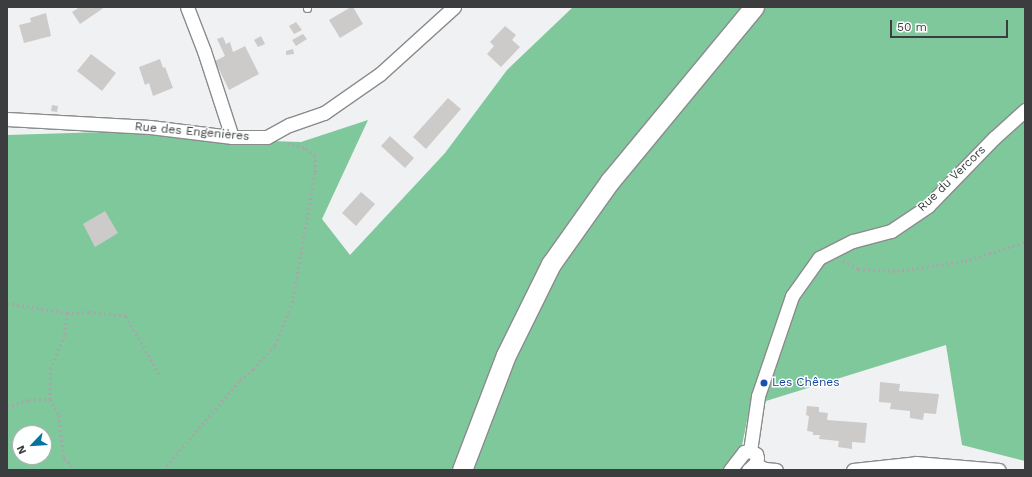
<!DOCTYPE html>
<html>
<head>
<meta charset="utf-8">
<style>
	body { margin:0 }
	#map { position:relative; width:1032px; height:477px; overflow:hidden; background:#f0f1f3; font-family:"Work Sans",sans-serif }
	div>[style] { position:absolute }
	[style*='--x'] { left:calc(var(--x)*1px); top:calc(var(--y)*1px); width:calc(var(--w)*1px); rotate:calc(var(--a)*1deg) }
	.forest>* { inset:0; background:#7fc89b }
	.building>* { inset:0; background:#cdcbc9 }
	.path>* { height:2.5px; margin-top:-1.25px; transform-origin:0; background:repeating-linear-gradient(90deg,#a6a7a8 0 2px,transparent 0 5px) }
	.roads { filter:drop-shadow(1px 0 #8a8b8d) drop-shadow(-1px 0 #8a8b8d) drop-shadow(0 1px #8a8b8d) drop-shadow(0 -1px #8a8b8d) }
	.service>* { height:7px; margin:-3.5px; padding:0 3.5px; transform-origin:3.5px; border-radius:3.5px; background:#fff }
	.minor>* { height:13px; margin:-6.5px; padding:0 6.5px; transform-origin:6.5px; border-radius:6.5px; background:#fff }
	.secondary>* { height:19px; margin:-9.5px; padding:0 9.5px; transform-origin:9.5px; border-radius:9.5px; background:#fff }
	.dots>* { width:11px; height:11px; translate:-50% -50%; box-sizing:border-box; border:2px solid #feffff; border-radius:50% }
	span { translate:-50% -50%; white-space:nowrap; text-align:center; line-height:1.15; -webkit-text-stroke:3px #feffff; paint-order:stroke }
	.street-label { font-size:12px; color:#3c3d3e }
	.transit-label { font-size:12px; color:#164399 }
	.left { translate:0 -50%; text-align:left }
	.frame { position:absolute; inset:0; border:8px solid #3c3d3e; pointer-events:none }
	.north { position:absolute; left:12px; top:425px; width:40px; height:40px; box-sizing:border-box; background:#feffff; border:1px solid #b0b1b2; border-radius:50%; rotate:245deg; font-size:11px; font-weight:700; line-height:16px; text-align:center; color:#3c3d3e }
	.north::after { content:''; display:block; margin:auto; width:14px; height:18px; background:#02749f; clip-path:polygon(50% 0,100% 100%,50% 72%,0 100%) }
	.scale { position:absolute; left:890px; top:20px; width:118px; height:18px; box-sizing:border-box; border:2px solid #3c3d3e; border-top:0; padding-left:5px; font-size:12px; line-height:14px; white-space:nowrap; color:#3c3d3e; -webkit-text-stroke:3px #feffff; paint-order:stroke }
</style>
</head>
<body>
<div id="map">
	<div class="forest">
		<div style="clip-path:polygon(evenodd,573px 7px,1025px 7px,1025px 461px,962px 445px,946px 345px,750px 406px,737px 470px,7px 470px,7px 135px,168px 130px,242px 140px,301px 142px,368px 120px,322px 219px,350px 255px,445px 153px,507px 70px,573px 7px,20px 433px,44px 433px,44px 457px,20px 457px,20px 433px)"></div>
	</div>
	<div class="building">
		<div style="clip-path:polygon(80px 7px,105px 7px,80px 24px,72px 12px)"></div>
		<div style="clip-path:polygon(351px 7px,353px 7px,363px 24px,340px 38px,329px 20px)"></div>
		<div style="clip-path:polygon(46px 13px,51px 36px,24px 43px,19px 25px,31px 22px,30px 18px)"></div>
		<div style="clip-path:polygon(296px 22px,302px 30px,294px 34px,289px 26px)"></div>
		<div style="clip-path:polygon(505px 26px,516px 35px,512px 40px,520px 47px,501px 67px,487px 54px,494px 46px,490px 42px)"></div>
		<div style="clip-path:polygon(303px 34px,307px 39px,296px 46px,292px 40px)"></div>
		<div style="clip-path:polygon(261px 36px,265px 44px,258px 47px,254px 40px)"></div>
		<div style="clip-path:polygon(223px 37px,226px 44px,230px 42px,233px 52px,245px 46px,259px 74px,229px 90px,215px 61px,225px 56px,217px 39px)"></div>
		<div style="clip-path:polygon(293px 49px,294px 54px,286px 55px,286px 51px)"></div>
		<div style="clip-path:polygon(91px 54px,116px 73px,102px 91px,77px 71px)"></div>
		<div style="clip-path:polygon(160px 59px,163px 68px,165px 67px,173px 88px,153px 96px,149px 83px,145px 85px,139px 67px)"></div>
		<div style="clip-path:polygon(448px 98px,461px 109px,426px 149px,413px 137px)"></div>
		<div style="clip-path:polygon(52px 105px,58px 106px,57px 112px,51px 111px)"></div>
		<div style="clip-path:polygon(390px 136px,414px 158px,405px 168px,381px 146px)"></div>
		<div style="clip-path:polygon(361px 192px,375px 204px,356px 226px,342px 213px)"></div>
		<div style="clip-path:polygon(105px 211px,118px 233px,95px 247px,83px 224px)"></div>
		<div style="clip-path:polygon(880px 382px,900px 384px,899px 391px,939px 394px,936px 414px,924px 413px,923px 420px,910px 418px,910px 411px,890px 409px,891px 403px,879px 402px)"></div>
		<div style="clip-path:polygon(807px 406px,819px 407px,819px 412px,828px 413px,827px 420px,867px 423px,865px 443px,852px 442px,852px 449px,838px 447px,839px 441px,819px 439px,820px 435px,813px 435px,813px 432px,807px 431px,809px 416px,806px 415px)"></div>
	</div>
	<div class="path">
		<div style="--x:843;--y:261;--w:17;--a:28"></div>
		<div style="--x:858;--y:269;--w:39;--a:3"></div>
		<div style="--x:897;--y:271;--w:69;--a:-8.4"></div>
		<div style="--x:965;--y:261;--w:63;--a:-17.6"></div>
		<div style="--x:7;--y:303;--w:61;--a:9.5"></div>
		<div style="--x:67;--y:313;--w:22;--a:95"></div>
		<div style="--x:65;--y:335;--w:36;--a:113"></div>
		<div style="--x:51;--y:368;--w:31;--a:92"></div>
		<div style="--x:67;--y:313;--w:22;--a:-3"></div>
		<div style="--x:89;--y:312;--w:37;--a:6"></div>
		<div style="--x:126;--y:316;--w:70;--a:60.2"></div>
		<div style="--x:7;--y:407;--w:23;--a:-18"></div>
		<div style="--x:29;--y:400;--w:21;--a:-3"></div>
		<div style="--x:50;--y:399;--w:18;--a:61"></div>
		<div style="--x:59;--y:415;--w:43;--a:83.4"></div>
		<div style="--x:64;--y:458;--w:17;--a:45"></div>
		<div style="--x:163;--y:470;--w:118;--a:-49.5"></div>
		<div style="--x:240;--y:380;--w:17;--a:-40"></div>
		<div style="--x:253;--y:369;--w:33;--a:-47"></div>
		<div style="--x:275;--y:345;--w:45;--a:-68"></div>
		<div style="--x:292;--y:303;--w:133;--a:-80"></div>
		<div style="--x:315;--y:172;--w:16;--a:-90"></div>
		<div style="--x:315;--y:156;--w:14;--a:-144"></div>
		<div style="--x:304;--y:148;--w:20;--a:-165"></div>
	</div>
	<div class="roads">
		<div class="service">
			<div style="--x:307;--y:7;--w:1;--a:90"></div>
		</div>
		<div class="minor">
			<div style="--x:187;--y:7;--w:47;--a:68.9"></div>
			<div style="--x:204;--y:51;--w:90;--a:72"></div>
			<div style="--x:7;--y:119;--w:143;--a:3.2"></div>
			<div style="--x:150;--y:127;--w:83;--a:7"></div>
			<div style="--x:232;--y:137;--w:35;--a:0"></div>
			<div style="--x:267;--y:137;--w:25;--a:-29"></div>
			<div style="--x:289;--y:125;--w:37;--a:-19"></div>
			<div style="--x:324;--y:113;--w:68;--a:-34.9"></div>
			<div style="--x:380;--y:74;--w:100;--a:-42.2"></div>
			<div style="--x:750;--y:451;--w:56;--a:-81.7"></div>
			<div style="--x:758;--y:396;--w:106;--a:-71.2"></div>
			<div style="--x:792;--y:296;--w:47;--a:-54.6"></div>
			<div style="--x:819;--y:258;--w:38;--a:-27"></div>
			<div style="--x:853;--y:241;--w:39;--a:-15"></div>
			<div style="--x:891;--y:231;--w:45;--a:-34"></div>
			<div style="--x:928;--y:206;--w:95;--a:-45.9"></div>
			<div style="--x:994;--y:138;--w:42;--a:-42.1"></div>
			<div style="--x:755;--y:464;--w:11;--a:27"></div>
			<div style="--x:765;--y:469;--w:11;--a:5"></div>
			<div style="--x:730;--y:470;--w:23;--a:-52"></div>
			<div style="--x:744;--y:452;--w:6;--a:-9"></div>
			<div style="--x:750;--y:451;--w:7;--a:27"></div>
			<div style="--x:756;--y:454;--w:4;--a:76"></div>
			<div style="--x:757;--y:458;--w:6;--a:108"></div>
			<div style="--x:755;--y:464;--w:9;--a:139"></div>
			<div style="--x:853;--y:470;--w:63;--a:-6.3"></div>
			<div style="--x:916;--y:463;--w:83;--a:4.8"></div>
		</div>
		<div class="secondary">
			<div style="--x:462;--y:470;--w:123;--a:-69.1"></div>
			<div style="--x:506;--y:355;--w:102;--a:-63.7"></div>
			<div style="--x:551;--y:264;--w:102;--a:-54.6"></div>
			<div style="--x:610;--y:181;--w:226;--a:-50.4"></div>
		</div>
	</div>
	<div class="dots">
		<div style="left:764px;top:383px;background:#1a4fb4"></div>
	</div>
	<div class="street-label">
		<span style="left:192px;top:132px;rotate:5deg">Rue des Engenières</span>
		<span style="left:952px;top:179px;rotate:-44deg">Rue du Vercors</span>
	</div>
	<div class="transit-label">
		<span class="left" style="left:772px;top:383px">Les Chênes</span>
	</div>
	<div class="frame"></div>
	<div class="north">N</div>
	<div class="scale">50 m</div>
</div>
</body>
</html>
